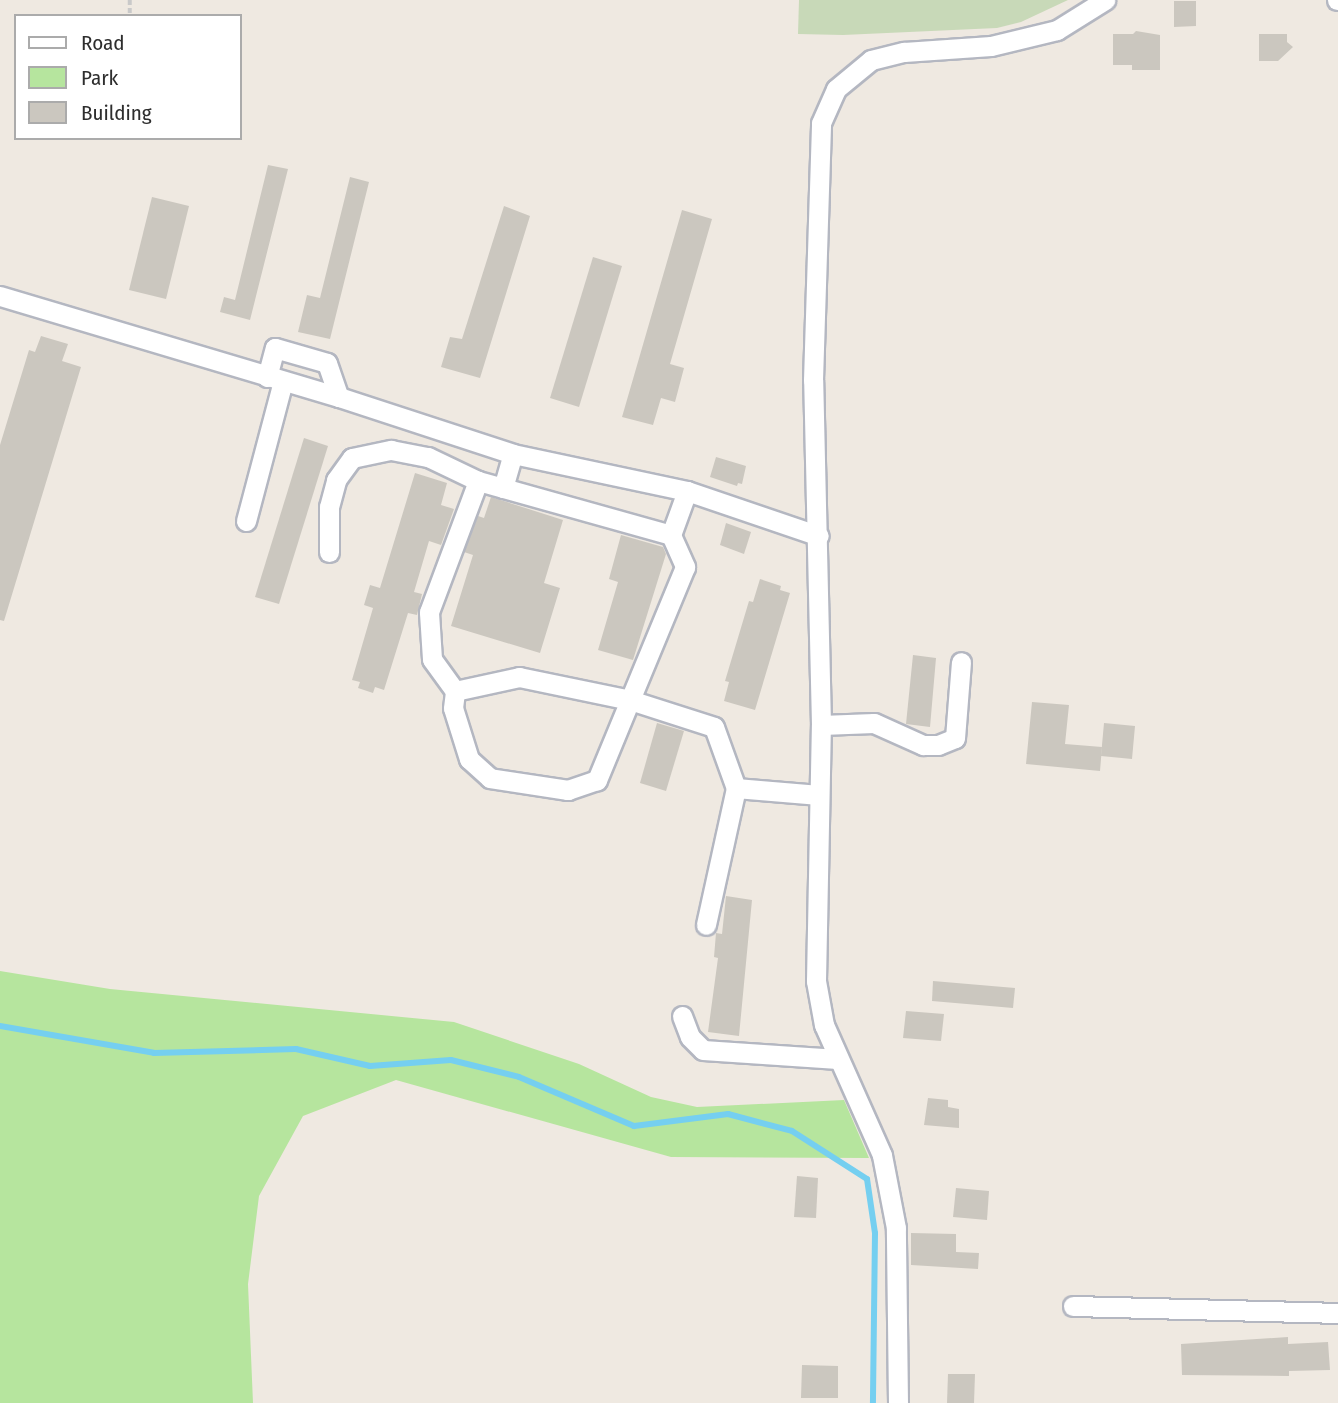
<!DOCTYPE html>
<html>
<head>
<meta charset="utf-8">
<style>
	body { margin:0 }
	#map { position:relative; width:1338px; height:1403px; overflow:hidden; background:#efe9e1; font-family:"Fira Sans Condensed",sans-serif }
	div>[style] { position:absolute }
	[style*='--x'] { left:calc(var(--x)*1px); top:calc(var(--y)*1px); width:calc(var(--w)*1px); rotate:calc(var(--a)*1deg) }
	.green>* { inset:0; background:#b6e59e }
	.cemetery>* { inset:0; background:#c8d9b8 }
	.stream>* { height:6px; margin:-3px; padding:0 3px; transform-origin:3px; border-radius:3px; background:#75cff0 }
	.building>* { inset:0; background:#cbc7bf }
	.path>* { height:3.5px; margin-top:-1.75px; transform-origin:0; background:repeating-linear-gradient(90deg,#c9c9c9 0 5px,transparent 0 8.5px) }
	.roads { filter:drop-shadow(2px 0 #b4b7c1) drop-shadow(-2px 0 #b4b7c1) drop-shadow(0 2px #b4b7c1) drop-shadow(0 -2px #b4b7c1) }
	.minor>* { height:19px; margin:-9.5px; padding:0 9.5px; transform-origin:9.5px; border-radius:9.5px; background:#fff }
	span { translate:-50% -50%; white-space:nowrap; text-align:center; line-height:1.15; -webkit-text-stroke:5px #fff; paint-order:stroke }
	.legend { position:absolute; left:14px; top:14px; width:228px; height:126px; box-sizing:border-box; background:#fff; border:2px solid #ababab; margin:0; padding:9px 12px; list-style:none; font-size:21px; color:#2e2e2e }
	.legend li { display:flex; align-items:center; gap:14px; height:35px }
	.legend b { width:35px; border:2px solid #ababab }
</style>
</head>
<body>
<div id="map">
	<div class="green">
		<div style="clip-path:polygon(0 971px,110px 989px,454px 1022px,579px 1064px,651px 1097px,697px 1107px,844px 1100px,869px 1158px,671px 1157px,396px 1080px,303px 1116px,259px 1196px,248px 1284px,253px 1403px,0 1403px)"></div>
	</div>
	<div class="cemetery">
		<div style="clip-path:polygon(799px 0,1068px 0,1021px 22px,997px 28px,843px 35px,798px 34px)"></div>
	</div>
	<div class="stream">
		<div style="--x:0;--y:1026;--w:156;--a:9.9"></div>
		<div style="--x:154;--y:1053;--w:142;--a:-1.6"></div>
		<div style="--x:296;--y:1049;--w:76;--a:12.9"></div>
		<div style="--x:370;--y:1066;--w:81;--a:-4.2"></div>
		<div style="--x:451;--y:1060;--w:70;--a:14"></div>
		<div style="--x:519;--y:1077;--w:125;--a:23.1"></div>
		<div style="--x:634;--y:1126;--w:95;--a:-7.3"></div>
		<div style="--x:728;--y:1114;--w:66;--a:14.9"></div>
		<div style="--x:792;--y:1131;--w:89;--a:32.6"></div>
		<div style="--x:867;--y:1179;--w:55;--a:81.6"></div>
		<div style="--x:875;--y:1233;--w:170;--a:90.7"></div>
	</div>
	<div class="building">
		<div style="clip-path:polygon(1174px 1px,1196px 1px,1196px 26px,1174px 27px)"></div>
		<div style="clip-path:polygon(1136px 31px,1160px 35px,1160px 70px,1132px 70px,1132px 65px,1113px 65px,1113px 34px,1133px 34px)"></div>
		<div style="clip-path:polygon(1259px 34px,1287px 34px,1287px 42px,1293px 47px,1278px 61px,1259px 61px)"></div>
		<div style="clip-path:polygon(268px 165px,288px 169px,250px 320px,220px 312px,224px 297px,235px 300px)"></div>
		<div style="clip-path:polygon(350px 177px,369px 182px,330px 339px,298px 332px,307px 295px,320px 298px)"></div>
		<div style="clip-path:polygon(152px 197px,189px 206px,166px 299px,129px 290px)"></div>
		<div style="clip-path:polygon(504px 206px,530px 216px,480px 378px,441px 367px,450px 337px,462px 339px)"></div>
		<div style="clip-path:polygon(682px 210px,712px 219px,670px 364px,684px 368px,675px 402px,661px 398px,653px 425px,622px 417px)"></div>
		<div style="clip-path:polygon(593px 257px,622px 266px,579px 407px,550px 398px)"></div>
		<div style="clip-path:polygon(41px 336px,68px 344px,62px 361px,81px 367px,4px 621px,0 620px,0 445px,29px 350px,35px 352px)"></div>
		<div style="clip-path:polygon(304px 438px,328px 446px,279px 604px,255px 597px)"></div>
		<div style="clip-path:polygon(716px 457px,746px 466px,742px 484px,738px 483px,737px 486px,710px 477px)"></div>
		<div style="clip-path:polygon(415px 473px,447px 483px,441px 505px,454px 509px,441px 545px,429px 541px,414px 592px,422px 594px,417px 615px,408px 613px,384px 690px,375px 687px,373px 693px,358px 688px,360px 682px,352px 680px,373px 608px,364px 605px,370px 585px,380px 588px)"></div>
		<div style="clip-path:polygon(491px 497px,563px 520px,544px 583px,560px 588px,540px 653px,451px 626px,473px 555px,464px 552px,478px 516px,484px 518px)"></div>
		<div style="clip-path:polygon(726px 523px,751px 532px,744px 554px,720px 545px)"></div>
		<div style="clip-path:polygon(621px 535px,663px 547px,666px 554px,633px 660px,598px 650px,618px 582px,609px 579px)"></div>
		<div style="clip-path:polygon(760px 579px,781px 586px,780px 590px,790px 593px,755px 710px,724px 701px,729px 682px,725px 681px,749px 601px,753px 602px)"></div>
		<div style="clip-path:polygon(913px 655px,936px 658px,930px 727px,906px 724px)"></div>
		<div style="clip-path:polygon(1032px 702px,1069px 705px,1065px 744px,1102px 747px,1100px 771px,1026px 764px)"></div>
		<div style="clip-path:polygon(657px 723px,684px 731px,666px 791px,640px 783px)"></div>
		<div style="clip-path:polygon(1104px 723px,1135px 726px,1132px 759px,1101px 756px)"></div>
		<div style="clip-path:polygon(726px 896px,752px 900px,739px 1036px,708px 1032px,718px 958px,714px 957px,716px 933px,722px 934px)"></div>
		<div style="clip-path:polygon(933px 981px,1015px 988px,1013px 1008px,932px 1001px)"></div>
		<div style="clip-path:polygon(906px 1011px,944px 1014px,941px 1041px,903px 1038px)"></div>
		<div style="clip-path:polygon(928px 1098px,948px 1100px,948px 1107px,959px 1109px,959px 1128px,924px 1125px)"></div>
		<div style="clip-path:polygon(797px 1176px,818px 1178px,816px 1218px,794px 1217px)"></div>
		<div style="clip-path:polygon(956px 1188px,989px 1191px,987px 1220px,953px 1217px)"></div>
		<div style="clip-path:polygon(911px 1233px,956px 1234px,956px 1252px,979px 1253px,978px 1269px,911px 1265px)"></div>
		<div style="clip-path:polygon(1288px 1337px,1288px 1344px,1328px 1342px,1330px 1370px,1289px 1371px,1289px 1376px,1182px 1375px,1181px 1344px)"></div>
		<div style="clip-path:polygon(802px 1365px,838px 1366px,838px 1398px,801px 1398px)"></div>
		<div style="clip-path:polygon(948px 1374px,975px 1374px,974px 1403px,947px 1403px)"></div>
	</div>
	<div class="path">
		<div style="--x:130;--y:0;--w:16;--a:90"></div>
	</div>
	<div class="roads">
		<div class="minor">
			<div style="--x:1337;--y:0;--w:1;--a:0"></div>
			<div style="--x:0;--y:296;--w:354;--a:16.6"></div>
			<div style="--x:339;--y:397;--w:183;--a:18.1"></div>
			<div style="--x:513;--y:454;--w:178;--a:12"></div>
			<div style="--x:687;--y:491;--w:139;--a:18.8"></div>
			<div style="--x:267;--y:377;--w:30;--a:-75"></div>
			<div style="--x:275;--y:348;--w:54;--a:16.1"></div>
			<div style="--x:327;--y:363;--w:36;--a:71"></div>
			<div style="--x:503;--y:488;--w:35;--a:-74"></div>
			<div style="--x:687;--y:491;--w:47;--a:110"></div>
			<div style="--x:671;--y:535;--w:35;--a:66"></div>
			<div style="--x:685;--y:567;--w:144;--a:112.5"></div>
			<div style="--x:630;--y:700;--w:87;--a:112.4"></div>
			<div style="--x:597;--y:780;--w:31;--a:161"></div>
			<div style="--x:568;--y:790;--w:79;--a:-171.3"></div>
			<div style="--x:490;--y:778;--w:28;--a:-138"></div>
			<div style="--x:469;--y:759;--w:53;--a:-107.4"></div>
			<div style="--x:453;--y:708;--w:17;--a:-83"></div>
			<div style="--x:455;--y:691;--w:66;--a:-12.3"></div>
			<div style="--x:519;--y:677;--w:113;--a:11.7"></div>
			<div style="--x:630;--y:700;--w:88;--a:17.8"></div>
			<div style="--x:714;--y:727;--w:65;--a:70.2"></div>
			<div style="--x:736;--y:788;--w:140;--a:102.4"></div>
			<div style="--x:246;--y:521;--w:145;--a:-75.2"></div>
			<div style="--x:329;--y:552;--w:45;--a:-90"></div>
			<div style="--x:329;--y:507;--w:28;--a:-75"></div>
			<div style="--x:336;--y:480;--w:27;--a:-54"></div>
			<div style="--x:352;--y:458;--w:40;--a:-12"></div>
			<div style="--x:391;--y:450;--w:38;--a:11"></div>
			<div style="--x:428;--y:457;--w:55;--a:25.6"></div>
			<div style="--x:455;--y:691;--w:39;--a:-126"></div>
			<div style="--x:432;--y:659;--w:47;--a:-93.7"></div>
			<div style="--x:429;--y:612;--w:140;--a:-69.5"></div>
			<div style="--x:478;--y:481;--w:200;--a:15.6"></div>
			<div style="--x:821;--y:725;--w:53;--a:-2.2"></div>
			<div style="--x:874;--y:723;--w:54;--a:24.2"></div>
			<div style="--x:923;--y:745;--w:15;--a:0"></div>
			<div style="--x:938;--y:745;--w:18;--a:-22"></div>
			<div style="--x:955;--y:738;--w:76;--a:-85.5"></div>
			<div style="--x:736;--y:788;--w:83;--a:4.8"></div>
			<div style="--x:682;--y:1016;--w:22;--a:69"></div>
			<div style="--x:690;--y:1037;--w:18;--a:45"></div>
			<div style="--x:703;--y:1050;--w:135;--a:3.8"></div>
			<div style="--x:1073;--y:1306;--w:265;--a:1.5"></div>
			<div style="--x:898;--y:1403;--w:175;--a:-90.7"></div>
			<div style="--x:896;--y:1228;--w:74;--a:-100.9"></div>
			<div style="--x:882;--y:1155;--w:142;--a:-114"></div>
			<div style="--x:824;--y:1025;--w:45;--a:-100.3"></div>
			<div style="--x:816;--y:981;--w:256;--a:-88.9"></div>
			<div style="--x:821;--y:725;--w:345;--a:-91.3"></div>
			<div style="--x:813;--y:380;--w:257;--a:-88.2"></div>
			<div style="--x:821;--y:123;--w:37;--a:-66"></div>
			<div style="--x:836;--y:89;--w:45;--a:-39.6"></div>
			<div style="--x:871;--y:60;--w:34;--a:-14"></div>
			<div style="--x:904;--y:52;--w:87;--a:-3.9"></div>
			<div style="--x:991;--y:46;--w:68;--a:-13.6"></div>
			<div style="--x:1057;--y:30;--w:57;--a:-32"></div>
		</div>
	</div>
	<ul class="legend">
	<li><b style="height:9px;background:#fff"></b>Road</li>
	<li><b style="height:19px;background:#b6e59e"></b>Park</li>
	<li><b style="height:19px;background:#cbc7bf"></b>Building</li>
	</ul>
</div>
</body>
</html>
